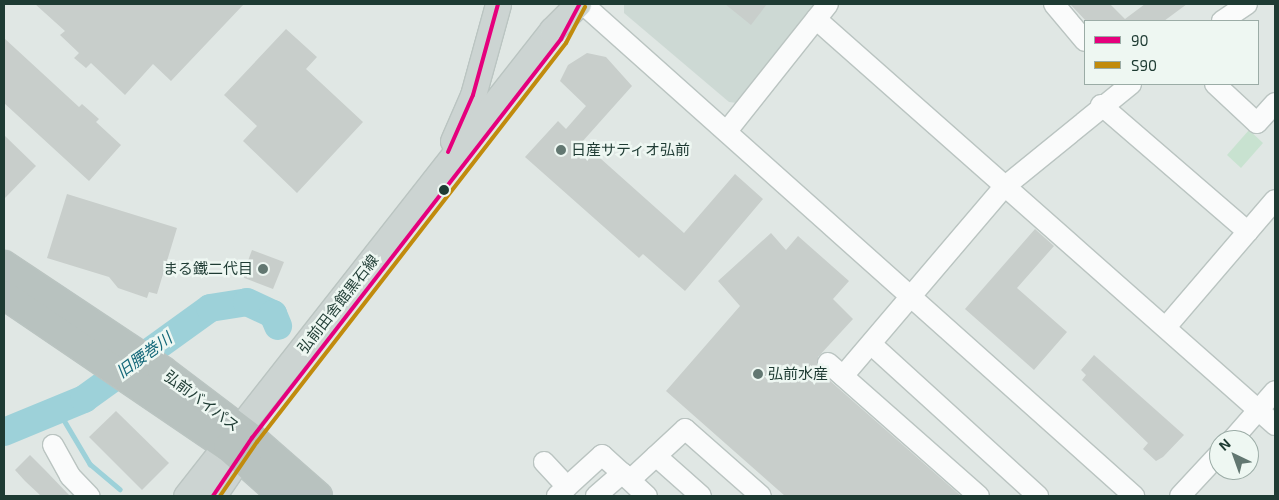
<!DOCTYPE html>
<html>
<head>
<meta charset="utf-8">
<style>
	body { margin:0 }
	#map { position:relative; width:1279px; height:500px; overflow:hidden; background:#e0e7e4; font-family:"Exo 2","Noto Sans JP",sans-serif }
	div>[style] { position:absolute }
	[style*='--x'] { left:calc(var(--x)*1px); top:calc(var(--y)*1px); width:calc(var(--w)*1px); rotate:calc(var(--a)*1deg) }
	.built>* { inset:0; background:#cdd9d4 }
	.green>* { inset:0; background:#c8e2d0 }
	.stream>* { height:4.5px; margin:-2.25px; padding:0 2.25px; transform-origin:2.25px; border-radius:2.25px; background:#9dd1d9 }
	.river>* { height:28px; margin:-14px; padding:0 14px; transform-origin:14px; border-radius:14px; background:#9dd1d9 }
	.building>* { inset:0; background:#c8cecb }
	.roads { filter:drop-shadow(1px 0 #bac4c1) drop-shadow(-1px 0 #bac4c1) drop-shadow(0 1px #bac4c1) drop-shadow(0 -1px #bac4c1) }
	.minor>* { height:20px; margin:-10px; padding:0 10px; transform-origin:10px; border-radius:10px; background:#fafbfb }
	.major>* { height:25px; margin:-12.5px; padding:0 12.5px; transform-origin:12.5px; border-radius:12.5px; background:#ccd4d2 }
	.highway>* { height:28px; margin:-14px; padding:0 14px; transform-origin:14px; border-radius:14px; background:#b8c2bf }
	.bus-1>* { height:4px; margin:-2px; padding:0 2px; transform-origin:2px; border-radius:2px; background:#e5007d }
	.bus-2>* { height:4px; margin:-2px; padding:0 2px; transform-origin:2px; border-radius:2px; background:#c18b0d }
	.dots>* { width:14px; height:14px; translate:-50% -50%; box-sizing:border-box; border:2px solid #eef7f2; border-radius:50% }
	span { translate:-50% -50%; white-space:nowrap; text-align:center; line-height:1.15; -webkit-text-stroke:5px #eef7f2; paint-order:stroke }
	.poi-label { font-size:15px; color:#1e3b33 }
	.left { translate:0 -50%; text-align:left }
	.right { translate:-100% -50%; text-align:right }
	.street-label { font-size:15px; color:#1e3b33 }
	.water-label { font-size:16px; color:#15697a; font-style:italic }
	.frame { position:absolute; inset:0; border:5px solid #1e3b33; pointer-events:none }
	.legend { position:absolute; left:1084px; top:20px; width:175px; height:65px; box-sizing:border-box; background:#eef7f2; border:1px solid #9baca6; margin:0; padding:6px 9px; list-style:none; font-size:15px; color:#1e3b33 }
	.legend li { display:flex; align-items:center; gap:10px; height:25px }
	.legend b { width:25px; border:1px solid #9baca6 }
	.north { position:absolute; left:1209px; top:430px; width:50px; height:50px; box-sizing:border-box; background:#eef7f2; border:1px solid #9baca6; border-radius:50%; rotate:318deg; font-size:14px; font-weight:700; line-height:20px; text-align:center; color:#1e3b33 }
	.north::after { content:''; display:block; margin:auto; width:18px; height:22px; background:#627771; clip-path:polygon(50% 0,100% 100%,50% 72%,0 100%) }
</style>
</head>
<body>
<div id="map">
	<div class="built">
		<div style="clip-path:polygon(624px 4px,814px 4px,737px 103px,729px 102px,624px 13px)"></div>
	</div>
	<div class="green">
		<div style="clip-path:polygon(1249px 130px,1263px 143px,1241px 168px,1227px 155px)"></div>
	</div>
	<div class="stream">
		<div style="--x:58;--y:410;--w:63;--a:59.3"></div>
		<div style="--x:90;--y:464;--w:39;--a:40"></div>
	</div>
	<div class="river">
		<div style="--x:4;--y:432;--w:87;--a:-22.4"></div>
		<div style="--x:84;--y:399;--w:155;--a:-35.8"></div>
		<div style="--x:210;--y:308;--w:37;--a:-9"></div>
		<div style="--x:247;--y:302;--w:29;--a:25"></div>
		<div style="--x:273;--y:314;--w:13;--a:67"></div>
	</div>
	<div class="building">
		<div style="clip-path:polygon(35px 4px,244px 4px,171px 81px,153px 64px,125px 95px,91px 63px,86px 68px,74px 58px,79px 53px,60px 35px,65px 31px)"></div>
		<div style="clip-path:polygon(725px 4px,767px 4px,751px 25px)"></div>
		<div style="clip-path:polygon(1070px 4px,1110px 4px,1125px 19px,1145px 4px,1187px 4px,1164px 21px,1086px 21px)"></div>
		<div style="clip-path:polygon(286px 29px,317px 57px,306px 69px,363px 122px,297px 193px,243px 141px,257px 126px,224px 95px)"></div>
		<div style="clip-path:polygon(4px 38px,79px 107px,82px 104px,99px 119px,96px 122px,121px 145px,89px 181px,4px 103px)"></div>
		<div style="clip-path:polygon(587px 53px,606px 57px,632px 86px,582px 142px,684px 233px,735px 174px,763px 199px,685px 291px,643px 254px,639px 258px,525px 157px,558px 121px,566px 129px,586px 106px,560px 81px,568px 65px)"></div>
		<div style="clip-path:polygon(4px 135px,36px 166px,4px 199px)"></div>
		<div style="clip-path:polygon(67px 194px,177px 228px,157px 294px,149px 292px,147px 298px,118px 288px,109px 277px,47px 258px)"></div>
		<div style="clip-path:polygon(1035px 229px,1054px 246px,1017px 288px,1067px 332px,1034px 370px,965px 309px)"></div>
		<div style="clip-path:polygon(771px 233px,786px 250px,798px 236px,849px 281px,833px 299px,853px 319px,818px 357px,820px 372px,961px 496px,785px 496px,666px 391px,740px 306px,718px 281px)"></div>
		<div style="clip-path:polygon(252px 250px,284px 262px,273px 289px,242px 277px)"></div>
		<div style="clip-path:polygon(1094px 355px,1184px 435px,1163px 457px,1156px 461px,1143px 449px,1148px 443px,1082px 380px,1086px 375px,1081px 370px)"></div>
		<div style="clip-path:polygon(116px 411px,169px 463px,142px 490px,89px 437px)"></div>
		<div style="clip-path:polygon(30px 455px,45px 470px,70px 496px,41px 496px,25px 481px,15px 470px)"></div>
	</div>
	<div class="roads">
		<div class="minor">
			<div style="--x:583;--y:4;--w:739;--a:41.76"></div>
			<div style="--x:1054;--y:4;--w:48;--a:50"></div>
			<div style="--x:816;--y:19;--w:613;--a:41.49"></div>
			<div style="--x:1222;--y:21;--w:30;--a:-34"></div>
			<div style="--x:1215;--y:84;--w:57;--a:42.9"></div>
			<div style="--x:1257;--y:123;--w:27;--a:-48"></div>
			<div style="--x:1101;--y:105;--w:194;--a:40.8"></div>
			<div style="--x:727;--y:131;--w:162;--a:-51.5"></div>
			<div style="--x:1166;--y:327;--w:167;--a:-49.4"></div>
			<div style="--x:871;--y:344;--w:226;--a:42.3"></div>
			<div style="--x:828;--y:363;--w:201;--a:41.4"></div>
			<div style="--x:843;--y:376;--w:247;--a:-49.6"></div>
			<div style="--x:1003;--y:188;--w:165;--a:-39.1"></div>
			<div style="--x:1232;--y:440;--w:65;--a:-48.7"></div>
			<div style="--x:53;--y:445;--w:35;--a:61"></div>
			<div style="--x:70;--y:476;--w:28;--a:46"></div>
			<div style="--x:656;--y:456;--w:60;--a:41.6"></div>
			<div style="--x:544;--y:462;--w:34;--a:47"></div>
			<div style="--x:630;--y:480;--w:75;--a:-42.8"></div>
			<div style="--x:685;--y:429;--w:101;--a:41.4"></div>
			<div style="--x:557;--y:496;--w:61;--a:-42.3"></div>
			<div style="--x:602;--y:455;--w:27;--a:42"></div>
			<div style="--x:596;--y:496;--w:35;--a:-41"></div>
			<div style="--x:622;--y:473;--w:34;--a:43"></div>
			<div style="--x:1180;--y:496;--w:57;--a:-47.1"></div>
		</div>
		<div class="major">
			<div style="--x:453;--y:141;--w:50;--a:-66.5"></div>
			<div style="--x:473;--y:95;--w:94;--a:-74.6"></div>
			<div style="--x:186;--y:496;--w:593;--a:-51.85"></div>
			<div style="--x:552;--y:30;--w:37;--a:-45"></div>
			<div style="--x:213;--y:496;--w:68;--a:-55.8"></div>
		</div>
		<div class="highway">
			<div style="--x:4;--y:265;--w:190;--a:33.6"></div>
			<div style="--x:162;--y:370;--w:113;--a:37.1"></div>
			<div style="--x:252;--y:438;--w:88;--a:41.3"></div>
			<div style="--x:4;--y:295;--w:271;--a:34.2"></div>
			<div style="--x:228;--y:447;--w:74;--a:41.7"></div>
		</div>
	</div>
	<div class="bus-1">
		<div style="--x:448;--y:152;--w:62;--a:-66.3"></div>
		<div style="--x:473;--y:95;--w:94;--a:-74.6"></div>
		<div style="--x:213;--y:496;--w:70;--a:-56.1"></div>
		<div style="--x:252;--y:438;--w:505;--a:-52.24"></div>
		<div style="--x:561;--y:39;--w:40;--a:-62"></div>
	</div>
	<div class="bus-2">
		<div style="--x:220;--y:496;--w:65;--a:-55.6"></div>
		<div style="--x:257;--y:442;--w:505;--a:-52.24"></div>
		<div style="--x:566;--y:43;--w:41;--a:-62.2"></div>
	</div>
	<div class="dots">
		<div style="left:561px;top:150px;background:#627771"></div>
		<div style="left:444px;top:190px;background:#1e3b33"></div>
		<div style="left:263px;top:269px;background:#627771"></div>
		<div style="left:758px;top:374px;background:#627771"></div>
	</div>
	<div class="poi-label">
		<span class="left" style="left:571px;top:150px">日産サティオ弘前</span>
		<span class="right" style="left:253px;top:269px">まる鐵二代目</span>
		<span class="left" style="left:768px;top:374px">弘前水産</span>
	</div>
	<div class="street-label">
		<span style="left:338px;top:304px;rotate:-52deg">弘前田舎館黒石線</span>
		<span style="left:202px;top:401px;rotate:37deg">弘前バイパス</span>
	</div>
	<div class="water-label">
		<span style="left:144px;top:355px;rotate:-36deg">旧腰巻川</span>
	</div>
	<div class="frame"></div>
	<ul class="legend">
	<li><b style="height:6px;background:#e5007d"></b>90</li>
	<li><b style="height:6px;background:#c18b0d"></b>S90</li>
	</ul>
	<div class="north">N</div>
</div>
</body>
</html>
